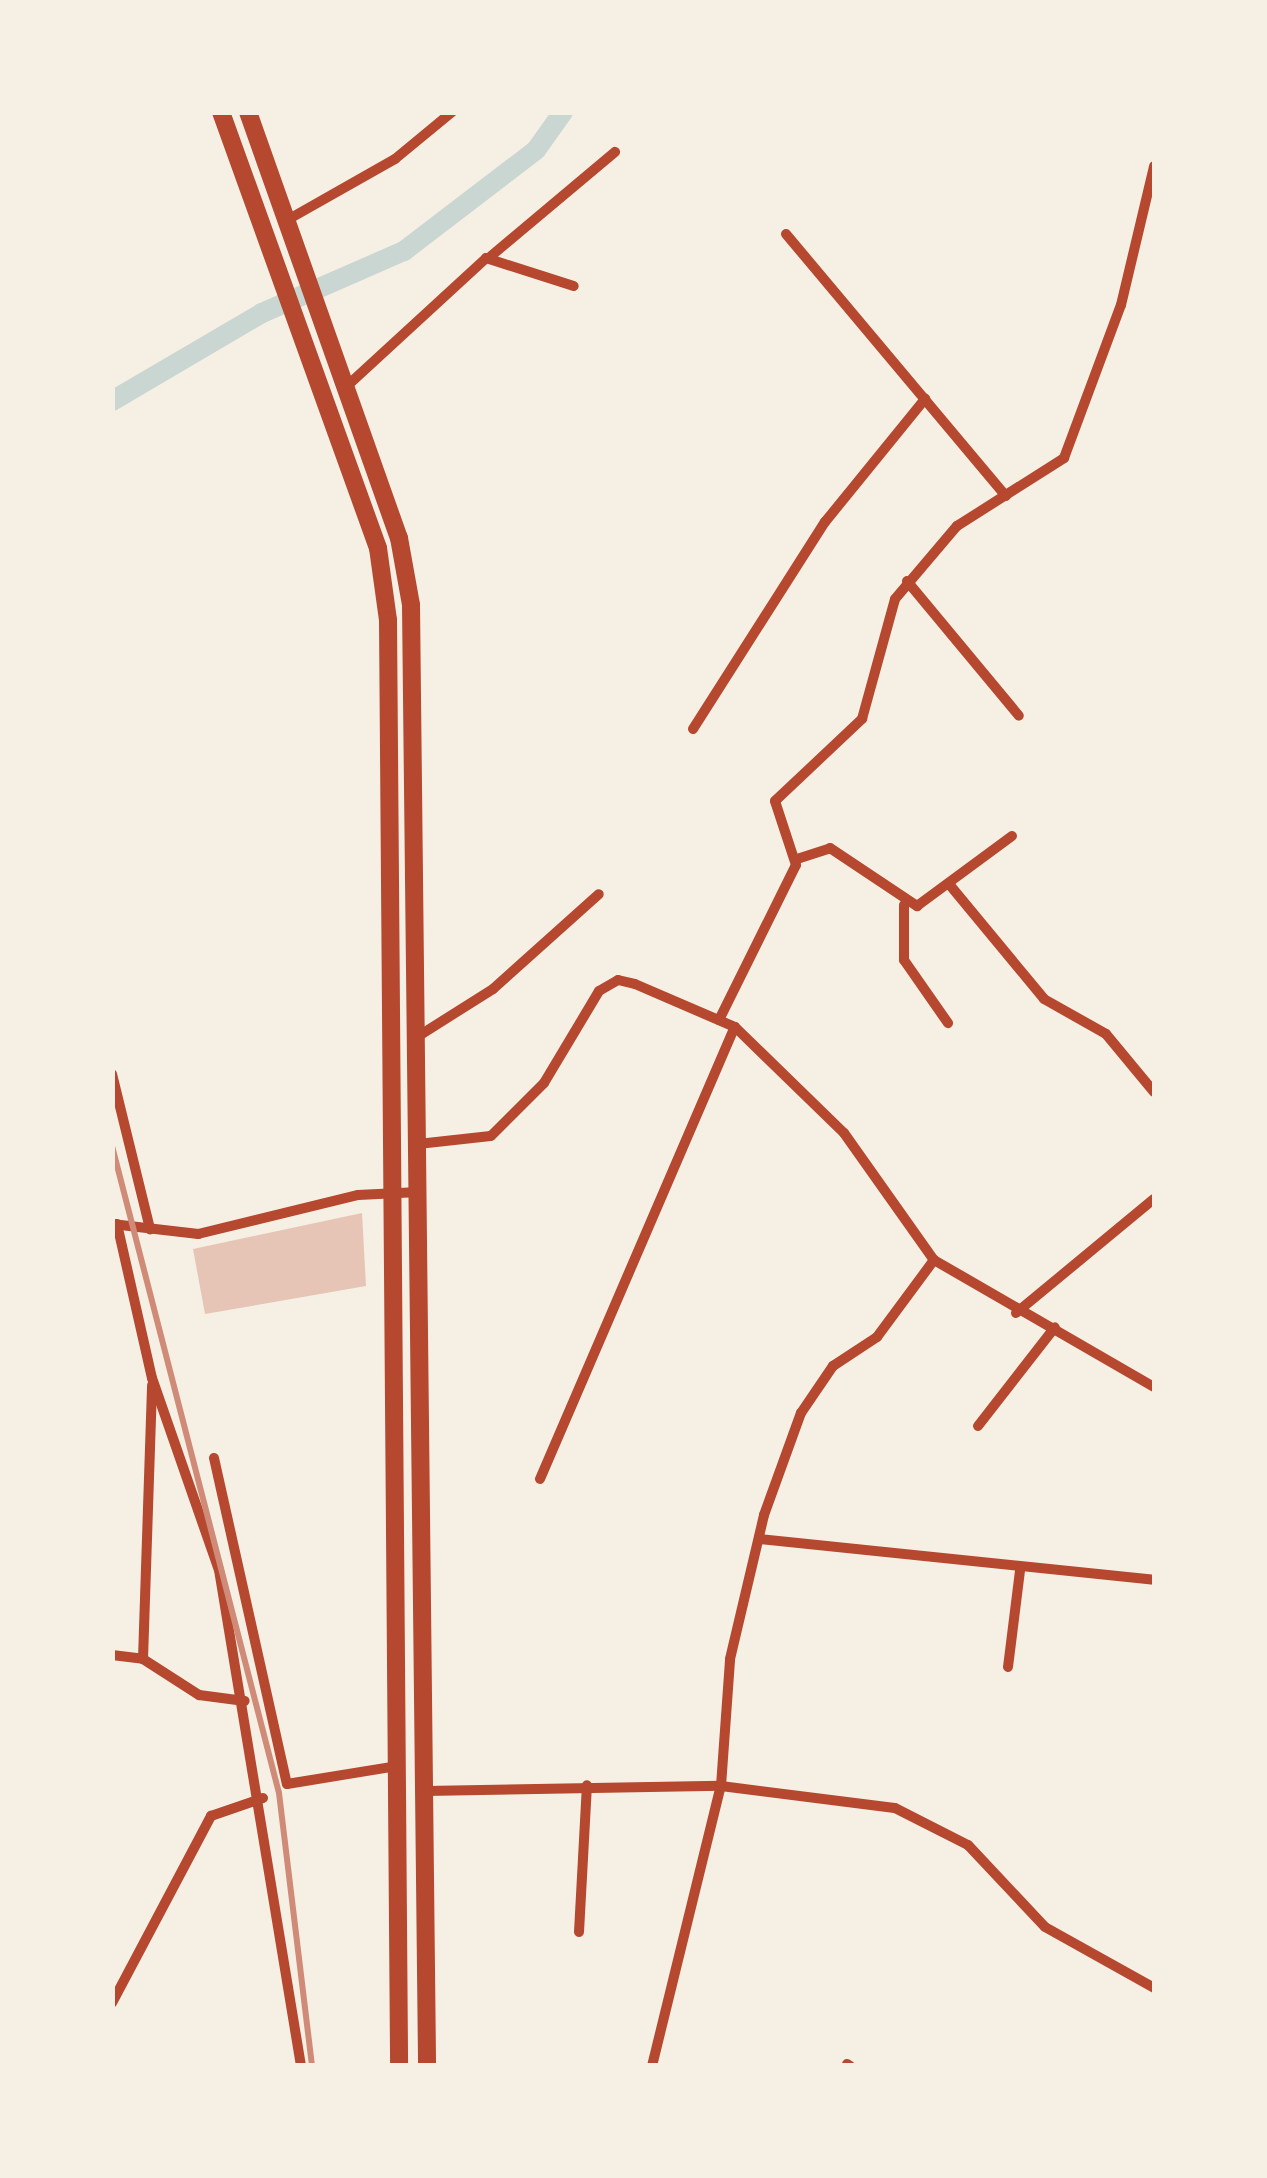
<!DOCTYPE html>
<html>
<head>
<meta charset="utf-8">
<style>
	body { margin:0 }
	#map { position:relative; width:1267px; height:2178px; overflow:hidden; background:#f6efe4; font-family:"PT Sans",sans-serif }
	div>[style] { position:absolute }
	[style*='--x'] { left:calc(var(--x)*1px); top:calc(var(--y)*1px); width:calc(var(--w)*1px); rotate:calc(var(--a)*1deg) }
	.canal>* { height:20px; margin:-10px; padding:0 10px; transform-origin:10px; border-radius:10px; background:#c9d6d2 }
	.building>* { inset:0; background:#e6c5b7 }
	.minor>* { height:10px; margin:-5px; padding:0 5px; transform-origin:5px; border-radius:5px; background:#b5482f }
	.primary>* { height:18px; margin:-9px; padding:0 9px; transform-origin:9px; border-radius:9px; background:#b5482f }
	.rail>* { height:6px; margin:-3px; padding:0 3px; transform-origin:3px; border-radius:3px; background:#cf8b77 }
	span { translate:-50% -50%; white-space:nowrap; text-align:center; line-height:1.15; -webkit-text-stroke:8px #f6efe4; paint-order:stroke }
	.frame { position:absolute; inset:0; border:115px solid #f6efe4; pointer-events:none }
</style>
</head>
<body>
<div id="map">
	<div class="canal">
		<div style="--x:112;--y:401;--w:174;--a:-30.4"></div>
		<div style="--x:262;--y:313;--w:155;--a:-23.6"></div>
		<div style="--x:404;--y:251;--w:166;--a:-37.4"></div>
		<div style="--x:536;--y:150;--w:47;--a:-54.6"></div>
	</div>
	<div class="building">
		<div style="clip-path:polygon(362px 1213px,366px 1286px,205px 1314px,193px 1249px)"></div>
	</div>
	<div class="minor">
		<div style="--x:289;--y:219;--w:122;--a:-29.5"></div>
		<div style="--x:395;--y:159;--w:74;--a:-39.5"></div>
		<div style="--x:786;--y:234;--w:342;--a:50"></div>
		<div style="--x:491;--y:256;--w:162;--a:-40"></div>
		<div style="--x:347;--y:386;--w:189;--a:-42.6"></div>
		<div style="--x:486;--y:258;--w:92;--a:17.7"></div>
		<div style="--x:907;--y:581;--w:175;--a:50.3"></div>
		<div style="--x:693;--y:729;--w:246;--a:-57.5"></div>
		<div style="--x:825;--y:522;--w:159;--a:-50.9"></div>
		<div style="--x:797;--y:859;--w:35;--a:-18"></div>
		<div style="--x:830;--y:848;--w:105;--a:33.7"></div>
		<div style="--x:917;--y:906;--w:118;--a:-36.4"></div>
		<div style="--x:949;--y:884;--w:149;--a:50.4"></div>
		<div style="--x:1044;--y:999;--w:71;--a:29.4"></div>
		<div style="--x:1106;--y:1034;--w:75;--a:50.4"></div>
		<div style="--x:904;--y:905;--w:55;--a:90"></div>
		<div style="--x:904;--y:960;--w:77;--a:55.1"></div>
		<div style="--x:719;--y:1020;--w:173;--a:-63.6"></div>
		<div style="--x:796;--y:865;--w:67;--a:-108.2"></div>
		<div style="--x:775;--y:801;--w:120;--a:-43.3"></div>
		<div style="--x:862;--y:719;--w:124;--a:-74.6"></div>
		<div style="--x:895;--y:599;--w:96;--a:-49.7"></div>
		<div style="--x:957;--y:526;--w:127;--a:-32.4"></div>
		<div style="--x:1064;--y:458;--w:163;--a:-69.6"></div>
		<div style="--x:1121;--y:305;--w:143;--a:-76.6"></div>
		<div style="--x:417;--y:1037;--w:90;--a:-32.3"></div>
		<div style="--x:493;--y:989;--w:142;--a:-41.9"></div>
		<div style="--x:112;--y:1074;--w:160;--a:76.2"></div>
		<div style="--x:418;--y:1144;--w:73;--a:-6.3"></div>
		<div style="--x:491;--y:1136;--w:75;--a:-45"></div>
		<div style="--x:544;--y:1083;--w:107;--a:-59.1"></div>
		<div style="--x:599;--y:991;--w:22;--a:-30"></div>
		<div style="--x:618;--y:980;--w:17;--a:13"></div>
		<div style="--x:635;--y:984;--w:109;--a:23.3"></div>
		<div style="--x:735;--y:1027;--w:152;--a:44.2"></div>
		<div style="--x:844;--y:1133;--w:156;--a:54.7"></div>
		<div style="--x:934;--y:1260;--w:254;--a:30"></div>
		<div style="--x:112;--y:1224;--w:87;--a:6.6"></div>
		<div style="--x:198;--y:1234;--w:165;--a:-13.7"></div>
		<div style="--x:358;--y:1195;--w:61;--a:-2.8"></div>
		<div style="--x:117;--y:1224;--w:158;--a:77.2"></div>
		<div style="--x:152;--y:1378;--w:203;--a:70.8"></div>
		<div style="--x:219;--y:1570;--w:503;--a:80.61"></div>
		<div style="--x:1016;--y:1313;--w:179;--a:-39.6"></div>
		<div style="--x:978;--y:1426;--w:125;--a:-52.1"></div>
		<div style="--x:214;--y:1458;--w:334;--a:77.4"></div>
		<div style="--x:287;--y:1784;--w:111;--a:-9.3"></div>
		<div style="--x:540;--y:1479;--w:492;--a:-66.7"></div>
		<div style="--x:759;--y:1539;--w:397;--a:5.9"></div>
		<div style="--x:112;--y:1655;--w:31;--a:7"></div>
		<div style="--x:143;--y:1659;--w:67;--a:32.7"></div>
		<div style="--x:199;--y:1695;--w:46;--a:7.4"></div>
		<div style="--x:143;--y:1659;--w:274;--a:-88.1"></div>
		<div style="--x:1008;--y:1667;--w:97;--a:-82.9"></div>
		<div style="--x:425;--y:1791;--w:296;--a:-1"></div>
		<div style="--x:721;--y:1786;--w:175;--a:7.2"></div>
		<div style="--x:895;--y:1808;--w:82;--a:26.9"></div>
		<div style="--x:968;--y:1845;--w:112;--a:46.8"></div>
		<div style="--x:1045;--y:1927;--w:125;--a:29.2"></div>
		<div style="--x:579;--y:1932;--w:147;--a:-86.9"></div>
		<div style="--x:112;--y:2003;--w:212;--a:-62.1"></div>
		<div style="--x:211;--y:1816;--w:55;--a:-19.1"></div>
		<div style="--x:847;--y:2064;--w:4;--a:34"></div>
		<div style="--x:652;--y:2066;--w:288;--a:-76.2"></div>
		<div style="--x:721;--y:1786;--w:127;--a:-85.9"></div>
		<div style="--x:730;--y:1659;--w:148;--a:-76.7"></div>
		<div style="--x:764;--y:1515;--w:109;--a:-70.1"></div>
		<div style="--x:801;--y:1413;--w:57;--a:-55.8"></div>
		<div style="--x:833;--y:1366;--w:53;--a:-33.4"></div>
		<div style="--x:877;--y:1337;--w:96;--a:-53.5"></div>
	</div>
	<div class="primary">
		<div style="--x:221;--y:112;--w:463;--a:70.2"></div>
		<div style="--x:378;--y:548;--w:73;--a:82.1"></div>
		<div style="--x:388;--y:620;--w:1446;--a:89.56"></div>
		<div style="--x:248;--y:112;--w:452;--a:70.5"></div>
		<div style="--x:399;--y:538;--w:68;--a:79.8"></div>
		<div style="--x:411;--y:605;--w:1461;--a:89.37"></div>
	</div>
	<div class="rail">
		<div style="--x:112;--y:1146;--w:668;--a:75.53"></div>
		<div style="--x:279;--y:1793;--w:275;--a:83.1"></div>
	</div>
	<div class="frame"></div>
</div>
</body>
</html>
